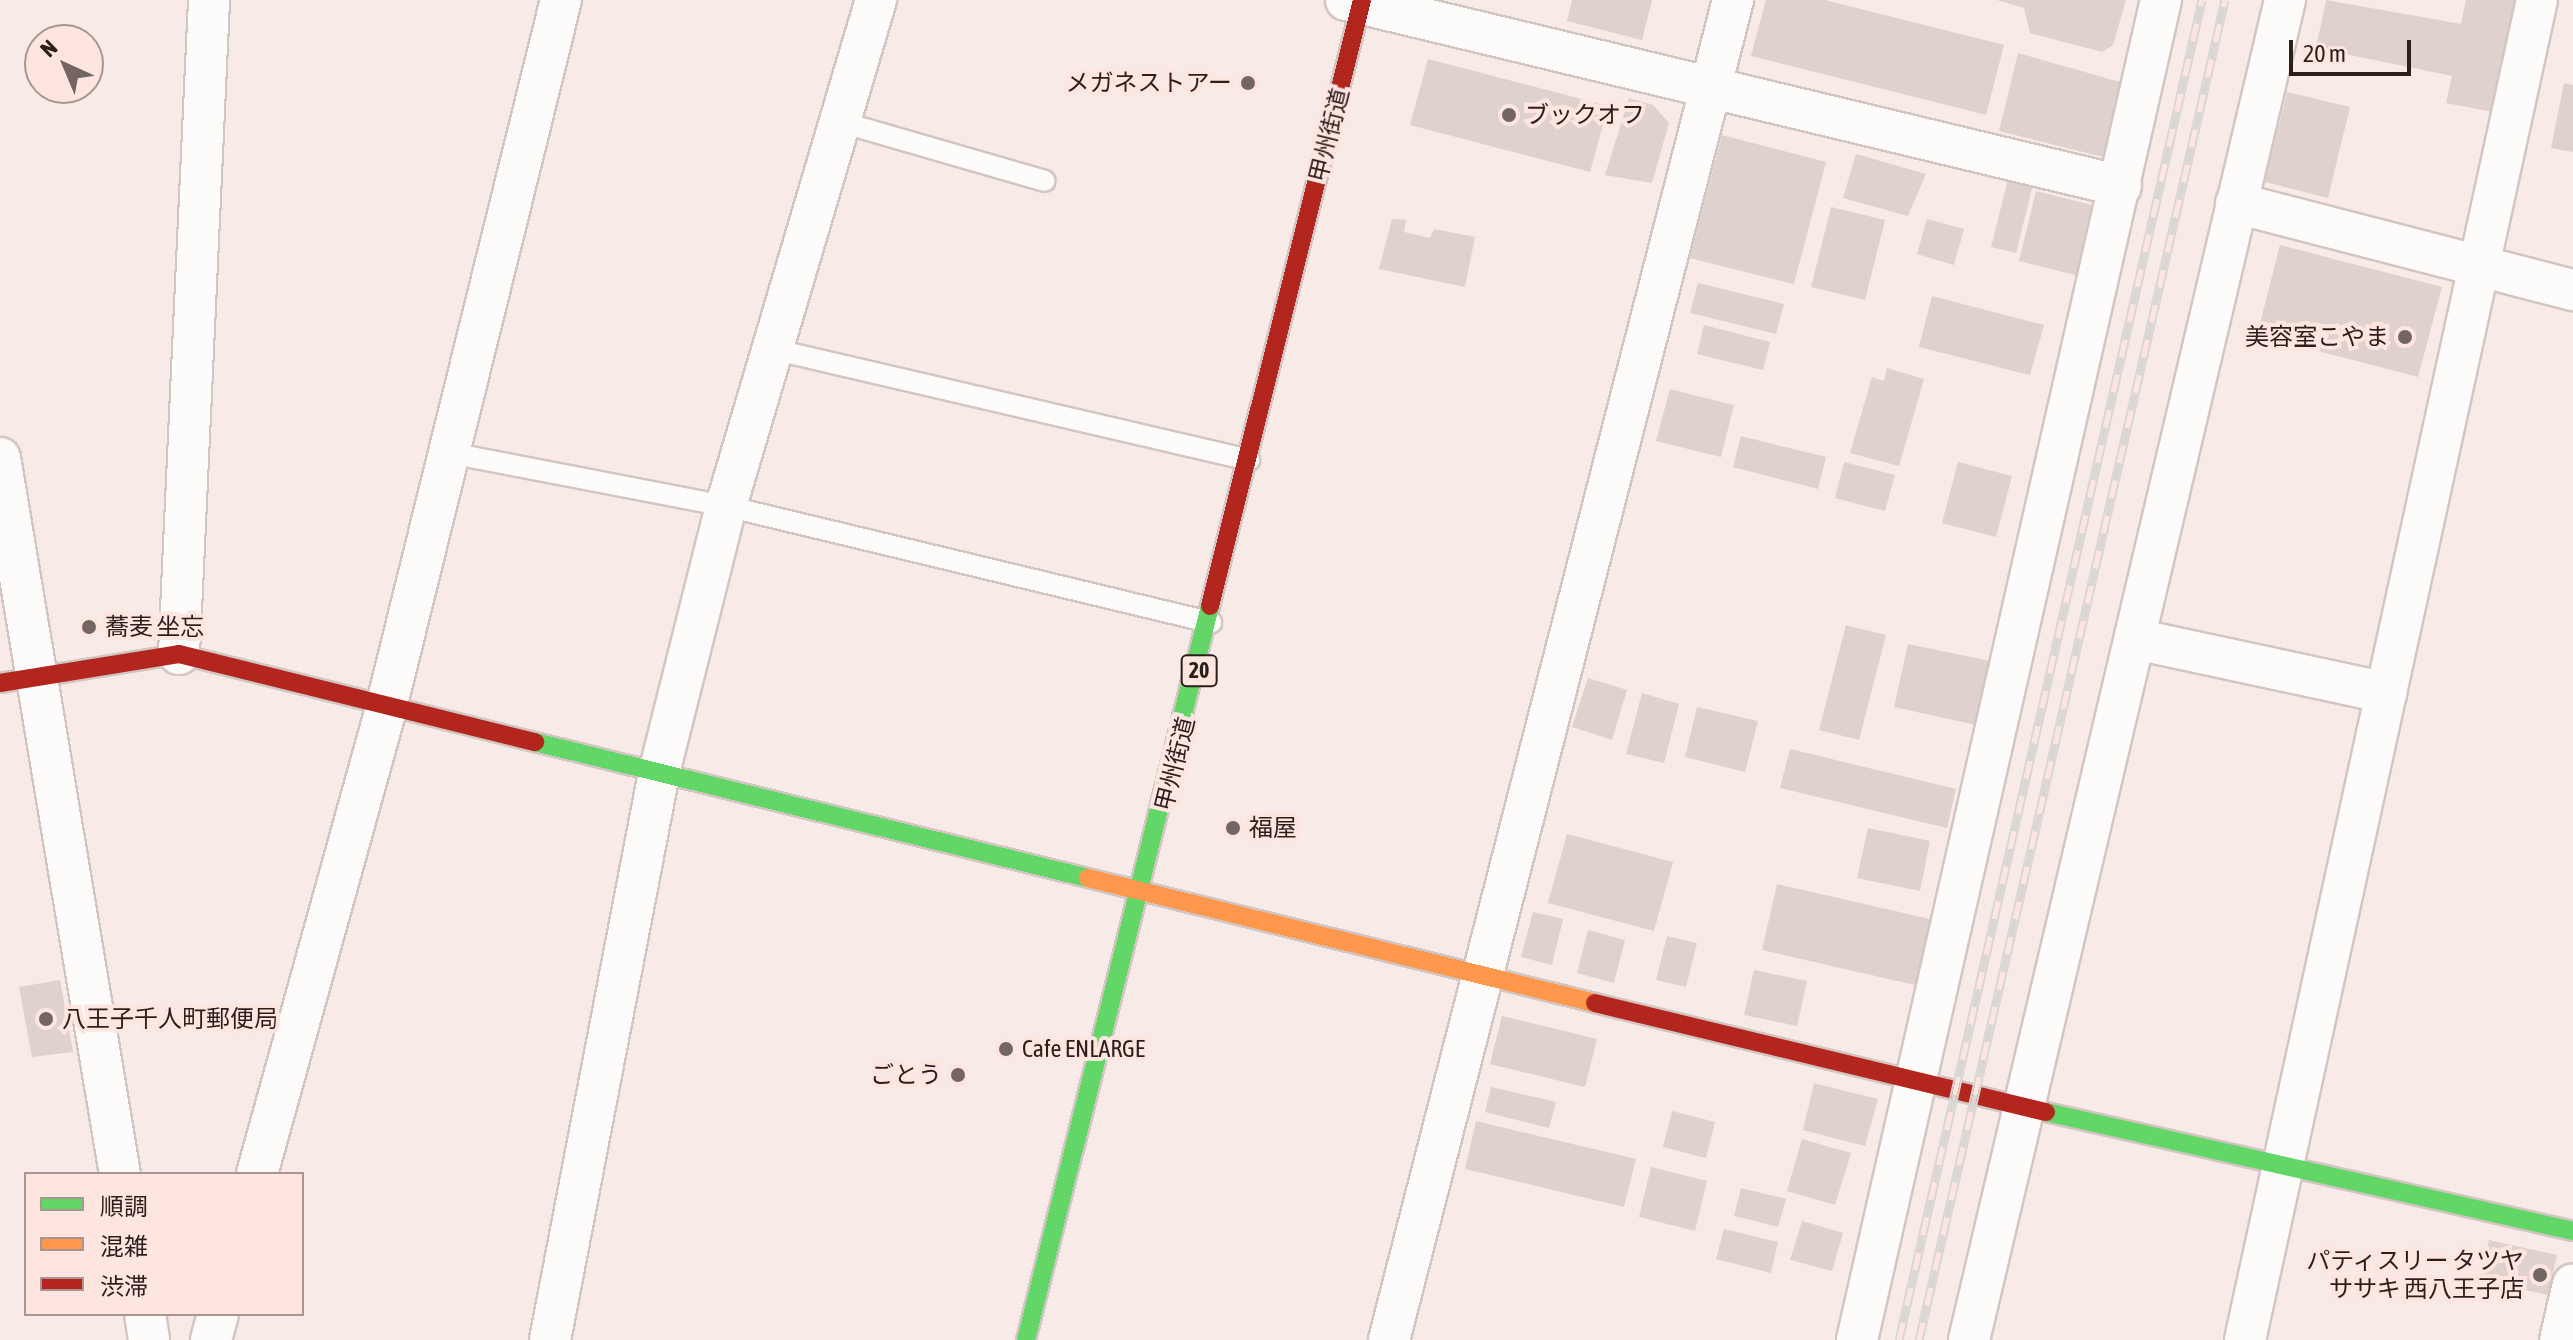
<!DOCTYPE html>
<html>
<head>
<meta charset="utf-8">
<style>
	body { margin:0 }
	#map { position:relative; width:2573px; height:1340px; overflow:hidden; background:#f7eae7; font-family:"Asap Condensed","Noto Sans JP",sans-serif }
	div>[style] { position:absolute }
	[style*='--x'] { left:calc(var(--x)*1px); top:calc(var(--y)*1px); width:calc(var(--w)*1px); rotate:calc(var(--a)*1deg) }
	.building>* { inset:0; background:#ded1ce }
	.roads { filter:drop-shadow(2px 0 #d3c5c2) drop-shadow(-2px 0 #d3c5c2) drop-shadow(0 2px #d3c5c2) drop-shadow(0 -2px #d3c5c2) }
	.lane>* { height:20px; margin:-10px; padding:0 10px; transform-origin:10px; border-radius:10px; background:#fefcfb }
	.street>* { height:40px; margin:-20px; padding:0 20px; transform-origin:20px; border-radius:20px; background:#fefcfb }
	.fast>* { height:18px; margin:-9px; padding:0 9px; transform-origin:9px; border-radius:9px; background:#63d668 }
	.slow>* { height:18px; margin:-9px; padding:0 9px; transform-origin:9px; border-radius:9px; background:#ff974d }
	.jam>* { height:18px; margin:-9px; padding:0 9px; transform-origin:9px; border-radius:9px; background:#b3261e }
	.rail>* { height:9px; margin-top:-4.5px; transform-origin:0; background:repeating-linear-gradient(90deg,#fee5e0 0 18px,#dad6d4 0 36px); box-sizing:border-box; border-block:2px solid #dad6d4 }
	.dots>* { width:22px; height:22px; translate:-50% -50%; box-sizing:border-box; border:4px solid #fee5e0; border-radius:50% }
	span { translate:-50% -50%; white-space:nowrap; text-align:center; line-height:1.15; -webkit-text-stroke:8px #fee5e0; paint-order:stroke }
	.shield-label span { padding:2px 6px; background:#fee5e0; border:2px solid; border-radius:6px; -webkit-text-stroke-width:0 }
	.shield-label { font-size:22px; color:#2c1e1b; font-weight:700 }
	.poi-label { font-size:24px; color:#2c1e1b }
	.right { translate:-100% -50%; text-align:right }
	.left { translate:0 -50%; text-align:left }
	.street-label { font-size:24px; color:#2c1e1b }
	.legend { position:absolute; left:24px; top:1172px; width:280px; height:144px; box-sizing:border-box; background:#fee5e0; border:2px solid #aa9591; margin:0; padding:10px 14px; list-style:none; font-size:24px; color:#2c1e1b }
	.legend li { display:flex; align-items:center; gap:16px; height:40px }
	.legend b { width:40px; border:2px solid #aa9591 }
	.north { position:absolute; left:24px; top:24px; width:80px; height:80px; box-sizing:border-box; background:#fee5e0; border:2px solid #aa9591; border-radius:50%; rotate:316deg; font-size:22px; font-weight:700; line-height:32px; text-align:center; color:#2c1e1b }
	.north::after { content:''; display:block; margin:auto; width:28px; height:36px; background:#736562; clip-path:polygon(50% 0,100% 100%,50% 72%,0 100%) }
	.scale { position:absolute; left:2289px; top:40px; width:122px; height:36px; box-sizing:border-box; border:4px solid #2c1e1b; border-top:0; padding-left:10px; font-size:24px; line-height:28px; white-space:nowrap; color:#2c1e1b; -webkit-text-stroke:6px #fee5e0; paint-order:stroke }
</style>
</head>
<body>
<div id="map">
	<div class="building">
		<div style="clip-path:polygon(1572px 0,1652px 0,1642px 40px,1567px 21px)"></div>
		<div style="clip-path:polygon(1766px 0,1825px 0,2004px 45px,1986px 115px,1751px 56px)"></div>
		<div style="clip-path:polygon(1997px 0,2126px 0,2113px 45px,2102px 52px,2030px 33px,2024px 8px)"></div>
		<div style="clip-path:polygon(2326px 0,2461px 24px,2466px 0,2517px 0,2493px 112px,2446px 103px,2452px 76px,2316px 48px)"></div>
		<div style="clip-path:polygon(2018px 53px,2134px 86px,2111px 159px,1999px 131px)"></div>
		<div style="clip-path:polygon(1428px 59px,1608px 106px,1590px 172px,1410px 125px)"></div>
		<div style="clip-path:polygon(2564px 83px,2573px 85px,2573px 152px,2551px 148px)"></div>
		<div style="clip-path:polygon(2287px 92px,2350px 107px,2328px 198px,2265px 182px)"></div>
		<div style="clip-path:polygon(1629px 98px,1653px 105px,1669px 123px,1652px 183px,1605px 175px)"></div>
		<div style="clip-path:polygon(1722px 135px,1826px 162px,1794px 284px,1690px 258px)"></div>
		<div style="clip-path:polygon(1856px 154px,1926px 174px,1908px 216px,1843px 198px)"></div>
		<div style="clip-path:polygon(2008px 179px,2033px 185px,2016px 253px,1991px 247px)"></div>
		<div style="clip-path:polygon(2036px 191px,2096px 206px,2079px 276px,2019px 261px)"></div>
		<div style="clip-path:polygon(1831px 207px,1885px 220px,1865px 300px,1811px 287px)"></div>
		<div style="clip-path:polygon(1392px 219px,1406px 220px,1404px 232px,1430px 238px,1434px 229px,1475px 237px,1465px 287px,1379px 269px)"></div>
		<div style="clip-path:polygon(1927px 219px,1964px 229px,1954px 265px,1917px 254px)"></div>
		<div style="clip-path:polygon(2280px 245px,2442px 287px,2418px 377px,2257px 335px)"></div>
		<div style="clip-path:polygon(1698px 283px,1784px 304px,1776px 334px,1690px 313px)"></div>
		<div style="clip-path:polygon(1932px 296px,2044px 325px,2030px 375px,1919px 347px)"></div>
		<div style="clip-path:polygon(1704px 325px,1770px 342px,1763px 370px,1697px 354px)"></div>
		<div style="clip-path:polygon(1887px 368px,1924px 379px,1899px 466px,1850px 453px,1872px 377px,1884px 381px)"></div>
		<div style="clip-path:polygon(1670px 389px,1734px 405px,1721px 457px,1656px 441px)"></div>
		<div style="clip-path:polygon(1741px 436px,1826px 457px,1818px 489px,1733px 467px)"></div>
		<div style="clip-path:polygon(1844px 462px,1895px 475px,1885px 511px,1835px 498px)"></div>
		<div style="clip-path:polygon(1958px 462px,2012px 476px,1996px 537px,1942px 523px)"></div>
		<div style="clip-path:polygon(1846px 625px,1886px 635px,1859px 740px,1819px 730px)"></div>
		<div style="clip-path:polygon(1908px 644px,1990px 661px,1976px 725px,1894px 707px)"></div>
		<div style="clip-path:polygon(1588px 678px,1627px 690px,1612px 740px,1572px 727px)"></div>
		<div style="clip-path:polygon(1642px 693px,1679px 704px,1664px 763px,1626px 754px)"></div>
		<div style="clip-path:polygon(1697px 707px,1758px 721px,1745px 772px,1685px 757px)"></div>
		<div style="clip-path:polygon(1790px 749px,1956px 789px,1947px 828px,1780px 788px)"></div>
		<div style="clip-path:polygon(1868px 828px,1930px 841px,1920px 891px,1857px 878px)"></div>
		<div style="clip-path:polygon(1567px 834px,1673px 862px,1654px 931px,1548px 903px)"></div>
		<div style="clip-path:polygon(1777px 884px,1930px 919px,1915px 985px,1762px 950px)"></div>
		<div style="clip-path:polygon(1533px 912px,1563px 919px,1552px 965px,1521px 957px)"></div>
		<div style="clip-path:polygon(1588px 930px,1625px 940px,1614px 983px,1577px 973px)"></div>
		<div style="clip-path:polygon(1667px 936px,1697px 943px,1686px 987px,1656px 980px)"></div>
		<div style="clip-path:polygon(1754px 970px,1807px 981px,1797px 1026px,1744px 1015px)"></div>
		<div style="clip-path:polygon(60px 980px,73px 1052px,32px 1057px,19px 987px)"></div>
		<div style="clip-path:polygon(1502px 1016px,1597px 1039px,1585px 1087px,1490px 1064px)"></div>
		<div style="clip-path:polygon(1814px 1083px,1878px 1099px,1865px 1146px,1803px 1130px)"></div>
		<div style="clip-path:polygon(1491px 1087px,1556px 1102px,1549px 1128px,1485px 1112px)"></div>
		<div style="clip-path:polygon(1672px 1111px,1715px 1122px,1706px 1158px,1663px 1147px)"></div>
		<div style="clip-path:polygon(1476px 1121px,1636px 1159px,1624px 1207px,1465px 1169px)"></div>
		<div style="clip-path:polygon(1802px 1139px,1851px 1153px,1835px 1205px,1787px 1191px)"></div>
		<div style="clip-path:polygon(1651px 1167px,1707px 1181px,1695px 1231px,1639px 1217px)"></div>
		<div style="clip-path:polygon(1741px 1188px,1786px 1199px,1778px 1227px,1734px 1216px)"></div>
		<div style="clip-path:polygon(1802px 1221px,1843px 1233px,1832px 1271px,1790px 1260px)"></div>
		<div style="clip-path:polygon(1724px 1229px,1778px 1242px,1771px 1273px,1716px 1259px)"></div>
		<div style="clip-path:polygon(2489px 1240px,2557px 1255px,2548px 1295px,2480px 1280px)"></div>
	</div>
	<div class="roads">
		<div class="lane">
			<div style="--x:837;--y:121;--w:216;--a:16.1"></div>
			<div style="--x:772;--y:349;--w:490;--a:13.1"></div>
			<div style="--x:450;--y:453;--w:281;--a:10.9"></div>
			<div style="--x:726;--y:506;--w:499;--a:13.5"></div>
		</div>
		<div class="street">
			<div style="--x:1346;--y:0;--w:797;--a:13.5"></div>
			<div style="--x:2236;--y:203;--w:348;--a:14.5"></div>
			<div style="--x:0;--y:458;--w:726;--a:80.49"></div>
			<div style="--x:2135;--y:639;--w:257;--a:12.1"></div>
			<div style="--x:179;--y:654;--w:655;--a:-87.37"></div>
			<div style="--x:257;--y:1174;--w:484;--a:-74.5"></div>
			<div style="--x:386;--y:708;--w:729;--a:-76.12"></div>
			<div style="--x:145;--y:1314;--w:26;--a:81"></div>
			<div style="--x:211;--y:1340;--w:27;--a:-75"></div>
			<div style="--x:550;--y:1340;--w:577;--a:-79.12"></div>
			<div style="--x:659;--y:773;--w:275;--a:-75.9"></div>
			<div style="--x:726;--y:506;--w:528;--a:-73.49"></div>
			<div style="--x:1389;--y:1340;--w:1383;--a:-75.6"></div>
			<div style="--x:1857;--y:1340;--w:1374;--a:-77.22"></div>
			<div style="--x:1969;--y:1340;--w:1377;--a:-76.73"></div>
			<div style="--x:2245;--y:1340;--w:1371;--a:-77.71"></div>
			<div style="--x:2560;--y:1340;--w:57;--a:-76.9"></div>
		</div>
		<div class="fast">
			<div style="--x:535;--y:742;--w:569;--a:13.82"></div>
			<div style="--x:2046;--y:1112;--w:540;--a:12.72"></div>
			<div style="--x:1026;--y:1340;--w:757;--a:-75.93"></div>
		</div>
		<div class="slow">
			<div style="--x:1088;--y:878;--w:522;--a:13.85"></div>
		</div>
		<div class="jam">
			<div style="--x:1210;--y:606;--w:625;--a:-75.92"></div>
			<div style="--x:0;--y:683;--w:181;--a:-9.2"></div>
			<div style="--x:179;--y:654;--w:367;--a:13.9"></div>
			<div style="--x:1595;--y:1003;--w:464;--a:13.6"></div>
		</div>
	</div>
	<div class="rail">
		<div style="--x:1899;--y:1340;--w:1374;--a:-77.26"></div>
		<div style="--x:1919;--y:1340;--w:1374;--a:-77.14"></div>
	</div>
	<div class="dots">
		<div style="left:1248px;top:83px;background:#736562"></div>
		<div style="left:1509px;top:115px;background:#736562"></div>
		<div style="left:2405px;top:337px;background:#736562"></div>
		<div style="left:89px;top:627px;background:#736562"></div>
		<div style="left:1233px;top:828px;background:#736562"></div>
		<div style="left:46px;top:1019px;background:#736562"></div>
		<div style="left:1006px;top:1049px;background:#736562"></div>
		<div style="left:958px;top:1075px;background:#736562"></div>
		<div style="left:2540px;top:1275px;background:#736562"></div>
	</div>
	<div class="shield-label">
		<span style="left:1199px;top:671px">20</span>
	</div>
	<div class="poi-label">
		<span class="right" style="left:1232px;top:83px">メガネストアー</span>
		<span class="left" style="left:1525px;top:115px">ブックオフ</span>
		<span class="right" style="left:2389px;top:337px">美容室こやま</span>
		<span class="left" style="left:105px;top:627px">蕎麦 坐忘</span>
		<span class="left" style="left:1249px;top:828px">福屋</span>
		<span class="left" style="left:62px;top:1019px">八王子千人町郵便局</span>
		<span class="left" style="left:1022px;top:1049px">Cafe ENLARGE</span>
		<span class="right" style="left:942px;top:1075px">ごとう</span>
		<span class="right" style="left:2524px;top:1275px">パティスリー タツヤ<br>ササキ 西八王子店</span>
	</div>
	<div class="street-label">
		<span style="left:1329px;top:135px;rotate:-76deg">甲州街道</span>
		<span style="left:1175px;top:764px;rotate:-76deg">甲州街道</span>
	</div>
	<ul class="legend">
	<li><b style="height:10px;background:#63d668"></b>順調</li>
	<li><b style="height:10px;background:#ff974d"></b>混雑</li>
	<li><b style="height:10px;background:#b3261e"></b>渋滞</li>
	</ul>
	<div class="north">N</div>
	<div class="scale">20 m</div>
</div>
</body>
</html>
